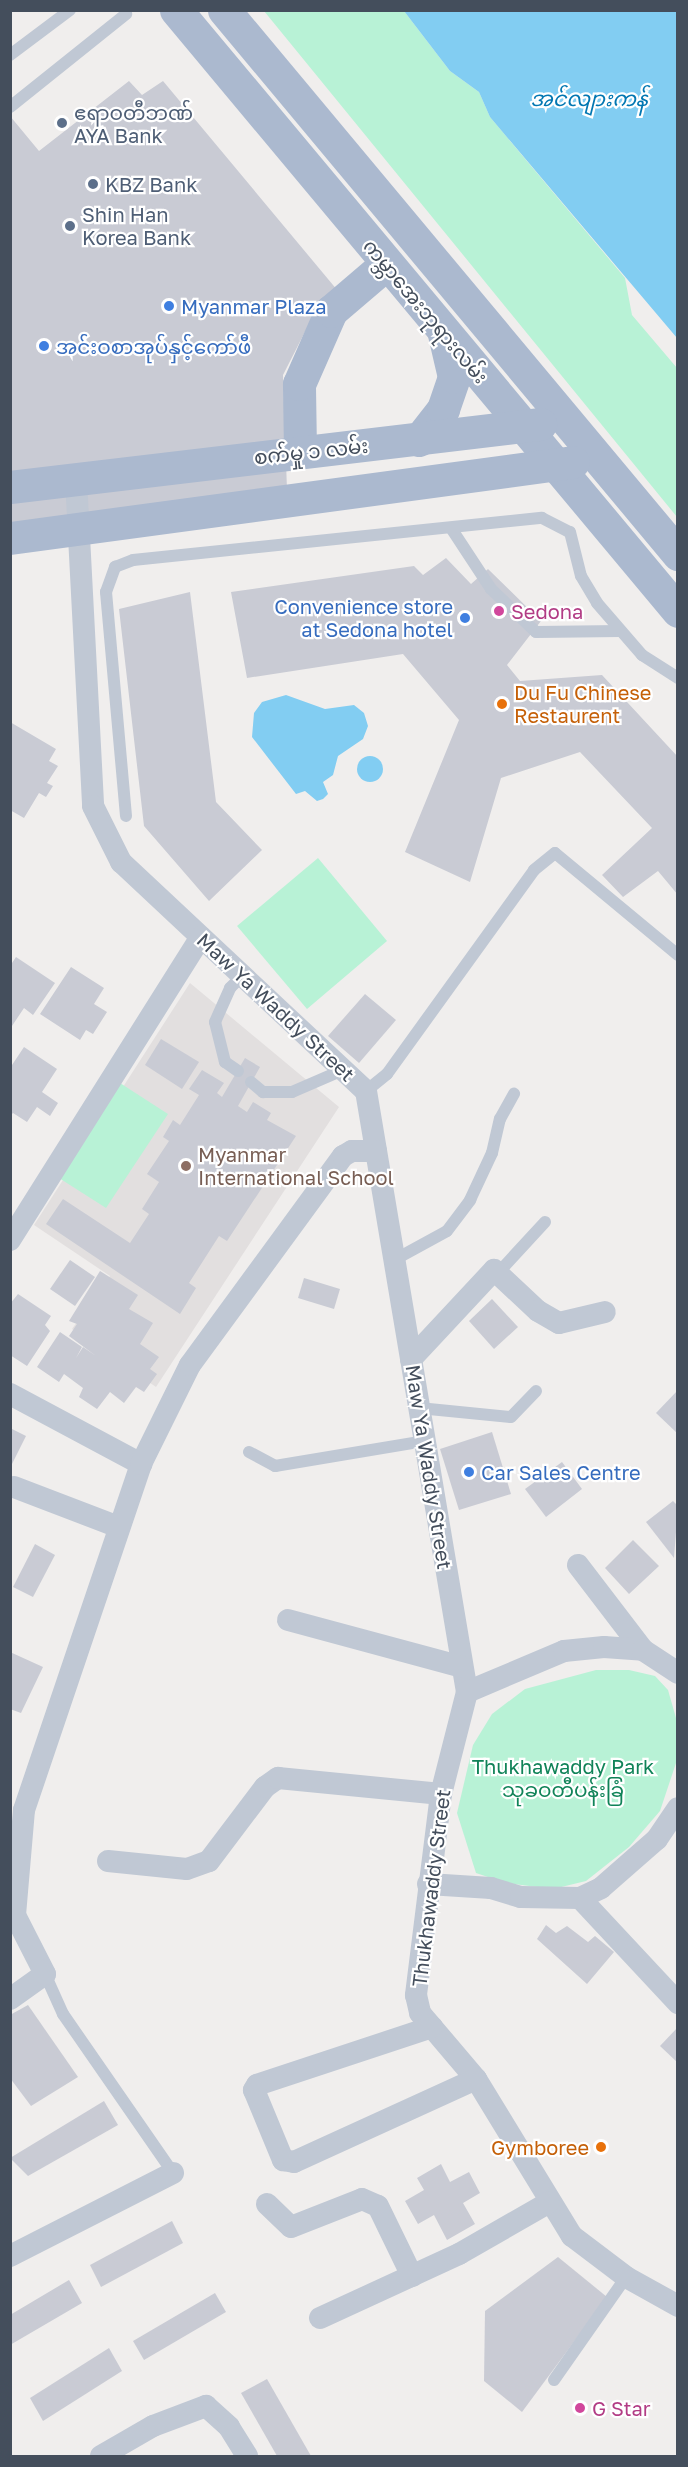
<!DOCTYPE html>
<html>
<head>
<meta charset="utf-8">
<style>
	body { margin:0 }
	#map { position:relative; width:688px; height:2467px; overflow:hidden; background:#f0eeed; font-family:"Golos Text","Noto Sans Myanmar",sans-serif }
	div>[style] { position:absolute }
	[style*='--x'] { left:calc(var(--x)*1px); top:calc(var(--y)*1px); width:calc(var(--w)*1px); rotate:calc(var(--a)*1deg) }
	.education>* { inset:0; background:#e2dfdf }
	.green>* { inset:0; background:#b8f2d6 }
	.water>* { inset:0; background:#82cdf2 }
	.round { border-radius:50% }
	.building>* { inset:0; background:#c9cbd4 }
	.lane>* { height:12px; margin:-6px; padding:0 6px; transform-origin:6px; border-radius:6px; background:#c0c8d4 }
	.street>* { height:22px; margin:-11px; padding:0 11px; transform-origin:11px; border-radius:11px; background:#c0c8d4 }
	.primary>* { height:33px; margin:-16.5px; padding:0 16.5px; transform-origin:16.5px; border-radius:16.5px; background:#abb9cf }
	.dots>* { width:16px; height:16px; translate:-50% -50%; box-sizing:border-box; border:3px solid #fff; border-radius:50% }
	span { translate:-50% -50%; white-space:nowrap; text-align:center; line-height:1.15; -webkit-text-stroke:4.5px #fff; paint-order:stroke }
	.service-label { font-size:20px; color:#4e5e75 }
	.left { translate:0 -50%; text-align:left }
	.shop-label { font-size:20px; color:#366cbe }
	.right { translate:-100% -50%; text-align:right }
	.street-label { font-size:20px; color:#444e5c }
	.hotel-label { font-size:20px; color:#b23c85 }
	.food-label { font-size:20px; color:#c56008 }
	.education-label { font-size:20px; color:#785e54 }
	.park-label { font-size:20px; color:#108358 }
	.water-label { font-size:21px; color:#0277b2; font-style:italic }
	.frame { position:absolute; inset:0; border:12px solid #444e5c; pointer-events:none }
</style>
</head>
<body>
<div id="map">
	<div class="education">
		<div style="clip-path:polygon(190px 983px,339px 1107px,156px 1387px,72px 1329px,110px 1276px,34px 1225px)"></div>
	</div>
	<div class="green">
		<div style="clip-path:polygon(264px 11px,404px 11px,450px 71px,479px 92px,490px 117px,625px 278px,632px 315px,677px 368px,677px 517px)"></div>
		<div style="clip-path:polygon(318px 858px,387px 941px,307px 1009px,237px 926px)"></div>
		<div style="clip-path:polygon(120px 1083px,168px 1114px,106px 1208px,59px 1178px)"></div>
		<div style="clip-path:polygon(596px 1670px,629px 1670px,655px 1676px,668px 1690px,676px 1718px,677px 1760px,660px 1811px,629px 1847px,586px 1881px,553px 1889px,506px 1883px,476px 1873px,457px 1813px,473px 1745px,492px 1714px,525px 1689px)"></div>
	</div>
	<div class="water">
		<div style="clip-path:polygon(404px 11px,677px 11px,677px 338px,490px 117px,479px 92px,450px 71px)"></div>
		<div style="clip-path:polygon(286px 695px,325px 709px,354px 705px,364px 713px,368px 726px,363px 739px,338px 756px,333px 775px,323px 782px,328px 794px,323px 799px,317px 801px,305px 791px,296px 794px,252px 737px,254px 713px,262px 702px)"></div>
		<div class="round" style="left:357px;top:756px;width:26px;height:26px"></div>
	</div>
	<div class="building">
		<div style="clip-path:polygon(129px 81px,142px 95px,163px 81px,343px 297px,313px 316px,283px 375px,287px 490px,10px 536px,10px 116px,39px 151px)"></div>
		<div style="clip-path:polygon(446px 558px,471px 584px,488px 569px,541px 621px,507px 665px,520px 681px,602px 675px,678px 757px,678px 895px,658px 871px,623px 897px,602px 875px,652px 828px,580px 752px,501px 778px,470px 882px,405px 852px,459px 720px,403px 654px,247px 678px,231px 592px,414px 566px,423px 575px)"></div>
		<div style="clip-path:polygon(190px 592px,216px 802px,262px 850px,209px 901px,144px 826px,119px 609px)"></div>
		<div style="clip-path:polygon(10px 722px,56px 749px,49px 761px,58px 766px,47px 783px,53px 786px,46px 797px,39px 793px,24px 818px,10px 810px)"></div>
		<div style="clip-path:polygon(16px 957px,55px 983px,33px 1015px,24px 1008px,10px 1029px,10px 966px)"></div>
		<div style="clip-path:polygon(71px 967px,104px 988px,94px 1004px,107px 1012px,93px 1034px,86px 1030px,80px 1040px,40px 1014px)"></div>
		<div style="clip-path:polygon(365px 994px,396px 1020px,359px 1063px,328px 1036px)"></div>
		<div style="clip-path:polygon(161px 1039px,199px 1062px,182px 1089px,145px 1065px)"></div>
		<div style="clip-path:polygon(24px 1047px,57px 1069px,42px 1092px,58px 1103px,50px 1116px,37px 1107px,27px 1122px,13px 1113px,10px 1116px,10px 1068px)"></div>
		<div style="clip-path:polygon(245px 1058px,260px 1067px,238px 1106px,247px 1112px,253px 1102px,271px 1113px,267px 1120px,296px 1136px,227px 1241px,219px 1236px,189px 1283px,196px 1288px,180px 1314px,46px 1224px,63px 1199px,130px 1243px,149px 1214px,142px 1209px,159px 1182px,147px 1174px,169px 1141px,163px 1137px,173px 1120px,180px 1125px,199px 1095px,189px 1089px,202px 1070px,224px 1083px,217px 1093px,222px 1097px)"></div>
		<div style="clip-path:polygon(70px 1260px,95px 1277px,75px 1306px,50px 1289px)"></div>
		<div style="clip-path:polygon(100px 1271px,138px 1295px,129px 1309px,153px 1323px,140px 1344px,159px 1357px,150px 1369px,157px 1374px,144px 1392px,136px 1387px,124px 1403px,110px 1392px,97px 1409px,79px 1397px,83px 1388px,64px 1374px,59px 1382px,37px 1367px,60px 1332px,82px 1347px,76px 1358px,83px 1347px,96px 1356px,69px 1336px,77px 1324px,69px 1321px)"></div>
		<div style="clip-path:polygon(304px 1278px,340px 1289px,334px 1309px,298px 1298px)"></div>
		<div style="clip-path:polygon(18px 1294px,51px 1316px,45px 1325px,50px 1331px,27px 1366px,10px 1355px,10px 1304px)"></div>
		<div style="clip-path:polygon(492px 1299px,518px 1327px,494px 1349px,469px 1321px)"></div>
		<div style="clip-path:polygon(678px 1390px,678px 1434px,656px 1413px)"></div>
		<div style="clip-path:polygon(10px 1428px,26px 1436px,10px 1468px)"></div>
		<div style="clip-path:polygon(492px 1432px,511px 1494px,459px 1510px,440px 1449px)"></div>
		<div style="clip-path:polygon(562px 1462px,582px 1489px,546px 1517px,525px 1489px)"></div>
		<div style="clip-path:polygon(673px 1501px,678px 1506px,674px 1558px,646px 1522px)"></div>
		<div style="clip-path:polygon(633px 1540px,659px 1566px,629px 1594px,605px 1568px)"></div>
		<div style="clip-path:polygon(35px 1544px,55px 1555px,33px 1597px,13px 1587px)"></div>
		<div style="clip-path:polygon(10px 1652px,43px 1667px,21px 1713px,10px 1709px)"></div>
		<div style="clip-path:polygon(546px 1925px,556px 1933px,567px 1926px,588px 1942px,595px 1936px,614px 1952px,587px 1984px,537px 1939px)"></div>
		<div style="clip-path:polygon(28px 2005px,78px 2077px,31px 2106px,10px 2078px,10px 2015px)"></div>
		<div style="clip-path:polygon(678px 2027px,678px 2063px,660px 2046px)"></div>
		<div style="clip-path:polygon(104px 2101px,118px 2125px,28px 2176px,10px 2158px)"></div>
		<div style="clip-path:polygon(441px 2164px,450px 2182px,469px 2172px,480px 2193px,463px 2203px,475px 2224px,447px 2240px,434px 2215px,418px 2224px,405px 2201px,424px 2190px,417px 2178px)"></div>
		<div style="clip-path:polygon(172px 2221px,183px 2243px,101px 2287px,90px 2265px)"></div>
		<div style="clip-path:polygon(558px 2257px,607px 2297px,522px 2412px,484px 2381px,485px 2311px)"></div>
		<div style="clip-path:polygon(69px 2280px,82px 2303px,10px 2345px,10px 2315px)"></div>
		<div style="clip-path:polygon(215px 2293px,226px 2312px,144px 2360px,133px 2341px)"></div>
		<div style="clip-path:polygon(109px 2348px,122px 2371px,43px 2421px,30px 2398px)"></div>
		<div style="clip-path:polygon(267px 2379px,311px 2456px,277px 2456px,241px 2393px)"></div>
	</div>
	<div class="lane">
		<div style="--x:10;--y:55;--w:75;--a:-36.9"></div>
		<div style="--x:10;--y:107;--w:149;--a:-38.7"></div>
		<div style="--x:451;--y:528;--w:73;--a:56.7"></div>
		<div style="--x:491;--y:589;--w:62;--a:43.7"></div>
		<div style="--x:536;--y:632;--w:84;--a:-0.7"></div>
		<div style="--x:126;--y:816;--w:225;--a:-95.1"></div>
		<div style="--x:106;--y:592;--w:27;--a:-70"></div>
		<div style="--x:115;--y:567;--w:19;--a:-21"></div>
		<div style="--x:133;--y:560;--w:411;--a:-5.9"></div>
		<div style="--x:542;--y:518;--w:31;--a:27"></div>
		<div style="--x:570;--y:532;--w:45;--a:76"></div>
		<div style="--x:581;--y:576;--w:31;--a:59"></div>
		<div style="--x:597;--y:603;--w:69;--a:49.1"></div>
		<div style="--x:642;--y:655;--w:43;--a:32.6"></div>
		<div style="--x:238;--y:1071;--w:16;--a:-145"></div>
		<div style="--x:225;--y:1062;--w:41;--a:-104"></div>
		<div style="--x:215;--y:1022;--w:37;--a:-66"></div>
		<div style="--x:230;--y:988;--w:17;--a:-45"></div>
		<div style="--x:251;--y:1082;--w:16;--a:40"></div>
		<div style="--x:263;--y:1092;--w:29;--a:0"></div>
		<div style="--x:292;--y:1092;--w:56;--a:-23.3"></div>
		<div style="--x:366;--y:1091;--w:27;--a:-39"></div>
		<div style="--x:387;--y:1074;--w:251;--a:-54.2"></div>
		<div style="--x:534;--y:870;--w:27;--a:-39"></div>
		<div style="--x:555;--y:853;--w:160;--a:39.7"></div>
		<div style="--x:394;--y:1260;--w:60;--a:-28.7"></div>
		<div style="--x:447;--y:1231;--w:39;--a:-53"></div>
		<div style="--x:470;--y:1200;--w:52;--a:-64.9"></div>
		<div style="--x:492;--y:1153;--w:35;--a:-77"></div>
		<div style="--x:500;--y:1119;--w:29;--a:-61"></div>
		<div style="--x:499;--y:1272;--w:68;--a:-47.4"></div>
		<div style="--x:419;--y:1408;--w:92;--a:5.6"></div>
		<div style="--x:511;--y:1417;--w:36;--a:-46"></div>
		<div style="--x:249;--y:1452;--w:30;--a:28"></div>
		<div style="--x:275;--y:1466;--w:151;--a:-9.5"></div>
		<div style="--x:45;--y:1974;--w:44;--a:65.8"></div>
		<div style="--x:63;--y:2014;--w:193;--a:55.3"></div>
		<div style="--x:554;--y:2380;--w:126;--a:-55"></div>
	</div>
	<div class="street">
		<div style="--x:76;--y:479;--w:327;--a:87"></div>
		<div style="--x:93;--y:806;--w:63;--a:63.4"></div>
		<div style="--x:121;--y:862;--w:335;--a:43.1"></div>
		<div style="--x:366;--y:1091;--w:609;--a:80.46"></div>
		<div style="--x:467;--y:1692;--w:105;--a:104.3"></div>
		<div style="--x:441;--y:1794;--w:203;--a:97.1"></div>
		<div style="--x:416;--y:1995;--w:18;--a:77"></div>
		<div style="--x:420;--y:2013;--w:87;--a:49.7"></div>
		<div style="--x:476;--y:2079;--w:184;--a:58.6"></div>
		<div style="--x:572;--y:2236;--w:68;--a:37.2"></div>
		<div style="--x:626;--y:2277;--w:60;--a:29.1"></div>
		<div style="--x:10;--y:1240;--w:358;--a:-57.8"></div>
		<div style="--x:411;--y:1359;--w:122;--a:-47"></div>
		<div style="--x:494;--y:1270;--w:60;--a:43"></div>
		<div style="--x:538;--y:1311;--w:24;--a:30"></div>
		<div style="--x:559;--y:1323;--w:47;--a:-13.4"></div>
		<div style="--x:10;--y:1394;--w:149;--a:28.1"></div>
		<div style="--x:14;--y:1487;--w:112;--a:20.9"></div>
		<div style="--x:578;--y:1565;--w:107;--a:52.6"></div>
		<div style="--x:288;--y:1620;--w:180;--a:15.1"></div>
		<div style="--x:467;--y:1692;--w:105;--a:-22.9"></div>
		<div style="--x:564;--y:1651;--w:40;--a:-5.7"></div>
		<div style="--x:604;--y:1647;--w:39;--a:4"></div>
		<div style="--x:643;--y:1650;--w:42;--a:33.3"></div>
		<div style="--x:108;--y:1861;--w:79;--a:5.8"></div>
		<div style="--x:187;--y:1869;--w:23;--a:-20"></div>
		<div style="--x:209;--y:1861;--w:93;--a:-52.9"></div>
		<div style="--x:265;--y:1787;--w:16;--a:-35"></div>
		<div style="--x:278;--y:1778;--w:164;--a:5.6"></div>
		<div style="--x:428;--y:1884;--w:63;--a:3.6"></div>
		<div style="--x:491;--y:1888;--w:31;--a:17"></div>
		<div style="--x:521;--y:1897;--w:59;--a:1"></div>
		<div style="--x:580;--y:1898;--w:23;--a:-25"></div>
		<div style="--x:601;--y:1888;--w:74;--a:-41.2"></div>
		<div style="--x:657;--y:1839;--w:37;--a:-56"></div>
		<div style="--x:580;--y:1898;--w:144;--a:47"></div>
		<div style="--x:10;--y:1999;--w:43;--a:-35.5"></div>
		<div style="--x:45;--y:1974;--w:66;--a:-117"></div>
		<div style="--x:15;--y:1915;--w:105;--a:-85.1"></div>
		<div style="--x:24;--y:1810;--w:365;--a:-71.3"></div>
		<div style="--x:141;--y:1464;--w:110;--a:-63.7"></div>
		<div style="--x:190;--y:1365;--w:259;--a:-53.8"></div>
		<div style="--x:343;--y:1156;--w:10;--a:-29"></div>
		<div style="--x:352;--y:1151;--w:24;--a:0"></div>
		<div style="--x:432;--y:2027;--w:184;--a:161.7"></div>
		<div style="--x:257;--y:2085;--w:6;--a:121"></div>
		<div style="--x:254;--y:2090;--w:76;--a:67.5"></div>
		<div style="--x:283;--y:2160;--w:11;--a:10"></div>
		<div style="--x:294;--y:2162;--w:200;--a:-24.5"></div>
		<div style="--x:267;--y:2204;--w:33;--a:44"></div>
		<div style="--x:291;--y:2227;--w:76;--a:-21.5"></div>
		<div style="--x:362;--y:2199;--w:17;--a:24"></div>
		<div style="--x:378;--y:2206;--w:78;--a:64.1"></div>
		<div style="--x:10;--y:2256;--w:183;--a:-27"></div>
		<div style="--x:320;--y:2318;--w:153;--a:-24.7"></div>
		<div style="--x:459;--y:2254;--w:103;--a:-29.8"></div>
		<div style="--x:101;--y:2456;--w:60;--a:-30"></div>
		<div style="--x:153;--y:2426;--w:57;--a:-20.7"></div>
		<div style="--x:206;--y:2406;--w:31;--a:42"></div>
		<div style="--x:229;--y:2427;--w:34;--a:58"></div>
	</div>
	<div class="primary">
		<div style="--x:176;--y:10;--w:783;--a:50.13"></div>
		<div style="--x:224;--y:10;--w:709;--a:50.15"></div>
		<div style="--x:419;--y:440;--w:39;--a:-52"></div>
		<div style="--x:443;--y:409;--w:34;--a:-71"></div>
		<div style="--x:454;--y:377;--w:44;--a:-103.1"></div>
		<div style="--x:300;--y:451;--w:67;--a:-90.9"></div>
		<div style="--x:299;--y:384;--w:80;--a:-66.3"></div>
		<div style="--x:331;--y:311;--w:72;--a:-40.5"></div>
		<div style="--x:10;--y:487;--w:534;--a:-6.78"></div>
		<div style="--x:10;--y:538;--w:568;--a:-7.69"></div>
	</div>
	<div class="dots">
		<div style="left:62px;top:123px;background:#5c6f8a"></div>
		<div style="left:93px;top:184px;background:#5c6f8a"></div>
		<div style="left:70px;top:226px;background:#5c6f8a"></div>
		<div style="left:169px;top:306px;background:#3f7fe0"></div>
		<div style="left:44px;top:346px;background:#3f7fe0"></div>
		<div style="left:499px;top:611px;background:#d1479c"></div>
		<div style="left:465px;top:618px;background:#3f7fe0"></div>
		<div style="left:502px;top:704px;background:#e8710a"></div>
		<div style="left:186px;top:1166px;background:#8d6e63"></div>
		<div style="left:469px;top:1472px;background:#3f7fe0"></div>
		<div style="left:601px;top:2147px;background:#e8710a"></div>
		<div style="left:580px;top:2408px;background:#d1479c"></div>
	</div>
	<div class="service-label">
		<span class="left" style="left:74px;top:124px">ဧရာဝတီဘဏ်<br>AYA Bank</span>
		<span class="left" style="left:105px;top:184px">KBZ Bank</span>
		<span class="left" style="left:82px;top:226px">Shin Han<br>Korea Bank</span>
	</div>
	<div class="shop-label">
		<span class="left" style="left:181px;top:306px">Myanmar Plaza</span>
		<span class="left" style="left:56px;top:346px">အင်းဝစာအုပ်နှင့်ကော်ဖီ</span>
		<span class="right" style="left:453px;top:618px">Convenience store<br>at Sedona hotel</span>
		<span class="left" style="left:481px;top:1472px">Car Sales Centre</span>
	</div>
	<div class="street-label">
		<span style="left:426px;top:311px;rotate:50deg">ကမ္ဘာအေးဘုရားလမ်း</span>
		<span style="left:311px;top:451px;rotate:-6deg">စက်မှု ၁ လမ်း</span>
		<span style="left:276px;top:1007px;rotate:43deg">Maw Ya Waddy Street</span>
		<span style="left:429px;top:1467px;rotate:81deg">Maw Ya Waddy Street</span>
		<span style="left:431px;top:1888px;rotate:-83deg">Thukhawaddy Street</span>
	</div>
	<div class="hotel-label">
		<span class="left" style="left:511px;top:611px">Sedona</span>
		<span class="left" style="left:592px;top:2408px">G Star</span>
	</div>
	<div class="food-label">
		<span class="left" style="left:514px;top:704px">Du Fu Chinese<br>Restaurent</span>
		<span class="right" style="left:589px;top:2147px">Gymboree</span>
	</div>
	<div class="education-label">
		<span class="left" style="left:198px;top:1166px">Myanmar<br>International School</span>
	</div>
	<div class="park-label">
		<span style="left:563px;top:1778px">Thukhawaddy Park<br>သုခဝတီပန်းခြံ</span>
	</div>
	<div class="water-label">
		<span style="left:589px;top:98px">အင်လျားကန်</span>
	</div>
	<div class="frame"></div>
</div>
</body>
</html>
